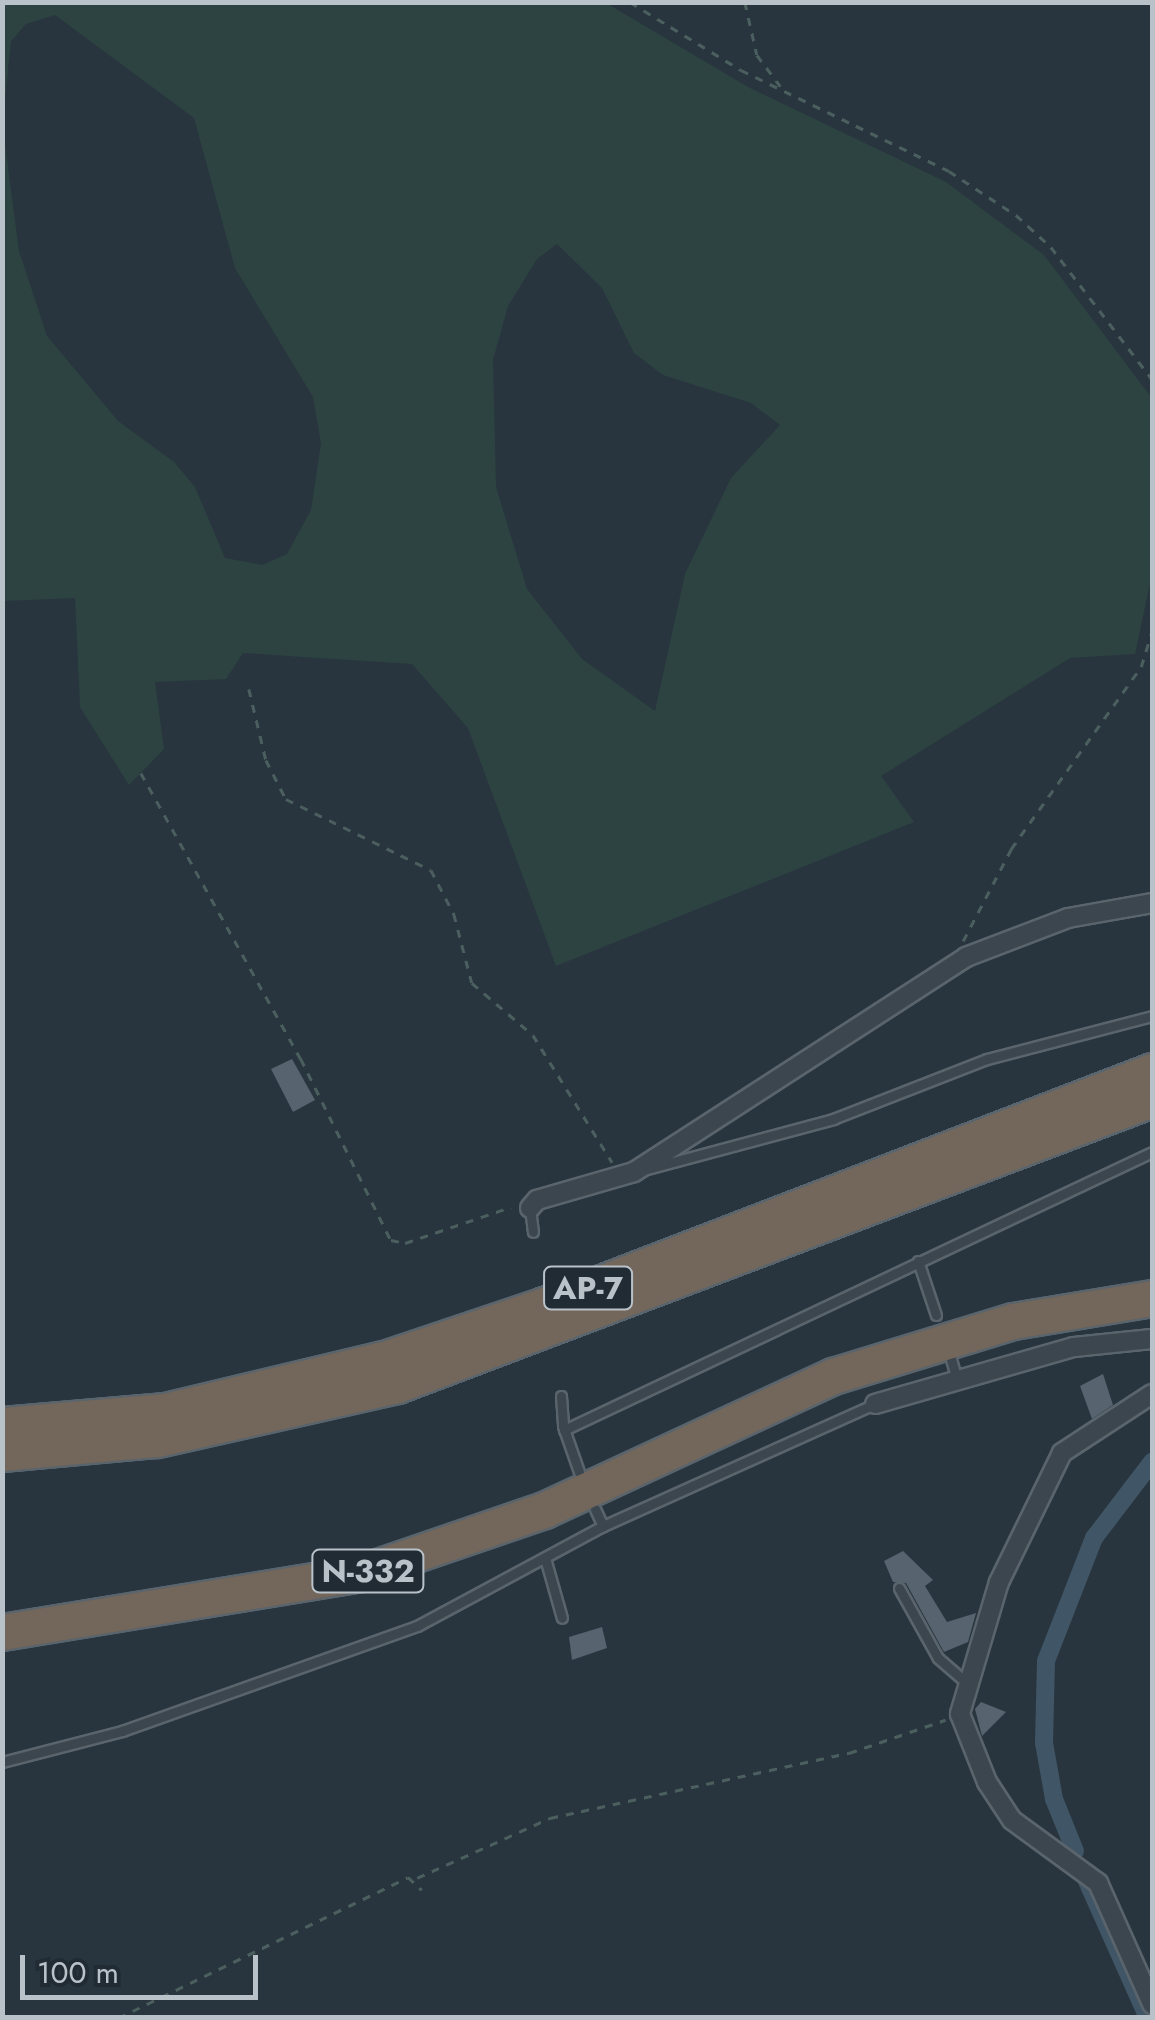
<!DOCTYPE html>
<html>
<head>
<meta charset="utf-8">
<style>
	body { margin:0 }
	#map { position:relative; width:1155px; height:2020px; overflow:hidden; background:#28353e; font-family:Jost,sans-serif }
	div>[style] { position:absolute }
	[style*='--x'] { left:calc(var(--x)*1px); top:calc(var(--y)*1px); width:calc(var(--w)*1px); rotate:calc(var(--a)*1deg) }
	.green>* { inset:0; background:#2d4341 }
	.canal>* { height:18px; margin:-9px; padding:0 9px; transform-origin:9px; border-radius:9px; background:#405565 }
	.building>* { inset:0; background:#57636e }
	.path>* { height:2.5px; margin-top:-1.25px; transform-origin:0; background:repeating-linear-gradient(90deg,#4c5f5f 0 8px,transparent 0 16px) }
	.roads { filter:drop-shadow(2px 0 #5a646c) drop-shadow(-2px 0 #5a646c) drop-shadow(0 2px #5a646c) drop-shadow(0 -2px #5a646c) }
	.lane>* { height:9px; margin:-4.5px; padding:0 4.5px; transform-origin:4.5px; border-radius:4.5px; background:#3c464e }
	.street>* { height:18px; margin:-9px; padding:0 9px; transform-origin:9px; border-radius:9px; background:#3c464e }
	.highway>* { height:35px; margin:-17.5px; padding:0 17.5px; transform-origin:17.5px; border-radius:17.5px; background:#73665a }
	span { translate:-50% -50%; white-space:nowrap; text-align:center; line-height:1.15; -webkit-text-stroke:10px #212b34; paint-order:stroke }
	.shield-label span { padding:2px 8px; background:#212b34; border:2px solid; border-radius:8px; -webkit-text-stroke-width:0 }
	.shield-label { font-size:32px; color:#b9c1c9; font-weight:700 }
	.frame { position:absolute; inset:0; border:5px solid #b9c1c9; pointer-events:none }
	.scale { position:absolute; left:20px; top:1955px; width:238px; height:45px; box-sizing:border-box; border:5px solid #b9c1c9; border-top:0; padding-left:12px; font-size:30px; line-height:35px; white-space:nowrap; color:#b9c1c9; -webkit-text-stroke:8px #212b34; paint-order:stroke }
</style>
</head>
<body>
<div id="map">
	<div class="green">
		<div style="clip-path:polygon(evenodd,3px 2px,606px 3px,748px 87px,946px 182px,1044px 255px,1151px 397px,1152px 574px,1135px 654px,1070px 658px,881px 776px,914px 822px,556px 966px,468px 728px,412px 664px,243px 653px,226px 679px,155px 682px,164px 749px,129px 785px,80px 707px,75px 598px,3px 601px,3px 130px,19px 251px,47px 336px,118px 421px,174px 462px,195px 487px,225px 558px,262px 565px,287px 554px,311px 510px,321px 443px,313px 397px,235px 268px,194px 118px,55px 15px,26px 24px,11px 41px,3px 116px,3px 2px,557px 244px,602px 288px,634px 353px,663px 375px,751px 403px,780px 425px,731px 478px,685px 574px,655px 711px,582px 659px,527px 589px,496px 487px,493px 360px,508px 306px,537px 259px,557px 244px)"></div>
	</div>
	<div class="canal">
		<div style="--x:1075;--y:1851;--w:56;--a:-112"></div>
		<div style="--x:1054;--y:1799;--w:57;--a:-100.1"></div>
		<div style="--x:1044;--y:1743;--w:82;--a:-88.6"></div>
		<div style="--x:1046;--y:1661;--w:132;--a:-68.7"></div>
		<div style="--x:1094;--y:1538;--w:96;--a:-52.7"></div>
		<div style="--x:1087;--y:1881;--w:150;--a:66"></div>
	</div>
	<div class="building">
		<div style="clip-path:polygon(292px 1059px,315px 1100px,293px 1112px,271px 1069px)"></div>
		<div style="clip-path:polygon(1103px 1374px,1113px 1405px,1092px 1419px,1080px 1386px)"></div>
		<div style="clip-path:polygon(903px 1551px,933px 1580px,925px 1586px,947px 1622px,976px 1613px,968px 1642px,944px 1652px,906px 1583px,893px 1582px,884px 1561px)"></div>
		<div style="clip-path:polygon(602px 1627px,607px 1648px,572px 1660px,569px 1637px)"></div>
		<div style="clip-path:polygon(981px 1702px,1006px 1712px,982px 1736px,975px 1709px)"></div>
	</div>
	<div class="path">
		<div style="--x:630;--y:2;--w:130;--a:31.5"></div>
		<div style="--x:741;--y:70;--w:231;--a:25.9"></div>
		<div style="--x:949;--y:171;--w:80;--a:33.3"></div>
		<div style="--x:1016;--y:215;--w:47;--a:42.4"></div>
		<div style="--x:1051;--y:247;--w:166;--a:52.6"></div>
		<div style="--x:745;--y:2;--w:54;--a:77.2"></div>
		<div style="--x:757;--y:55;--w:39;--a:53"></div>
		<div style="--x:249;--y:689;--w:73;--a:76.5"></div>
		<div style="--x:266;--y:760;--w:44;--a:62.9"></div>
		<div style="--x:286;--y:799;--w:161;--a:26.1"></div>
		<div style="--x:431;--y:870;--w:50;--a:62.4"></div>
		<div style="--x:454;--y:914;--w:71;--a:75.4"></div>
		<div style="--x:472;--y:983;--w:80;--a:40.4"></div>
		<div style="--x:533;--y:1035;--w:150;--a:58.1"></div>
		<div style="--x:141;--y:773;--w:328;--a:60.8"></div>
		<div style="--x:301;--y:1059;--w:202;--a:63.6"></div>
		<div style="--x:391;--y:1240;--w:14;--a:12"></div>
		<div style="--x:405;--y:1243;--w:112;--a:-18.8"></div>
		<div style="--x:963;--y:941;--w:104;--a:-62.4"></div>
		<div style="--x:1011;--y:849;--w:224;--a:-54.5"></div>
		<div style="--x:1141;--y:667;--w:39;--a:-73"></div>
		<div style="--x:417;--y:1878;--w:146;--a:-24.3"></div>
		<div style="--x:550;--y:1818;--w:306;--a:-12.3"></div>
		<div style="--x:849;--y:1753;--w:102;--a:-19"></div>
		<div style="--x:118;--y:2018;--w:322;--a:-25.9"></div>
		<div style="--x:408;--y:1877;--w:19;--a:43"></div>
	</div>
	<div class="roads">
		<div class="lane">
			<div style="--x:647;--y:1169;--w:193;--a:-15"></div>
			<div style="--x:833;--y:1119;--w:165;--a:-21.3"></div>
			<div style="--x:987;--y:1059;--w:171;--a:-14.6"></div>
			<div style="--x:530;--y:1208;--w:24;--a:83"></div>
			<div style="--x:918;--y:1261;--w:57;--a:71.6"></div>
			<div style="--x:951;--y:1359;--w:19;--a:74"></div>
			<div style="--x:561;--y:1396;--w:30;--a:86"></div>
			<div style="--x:563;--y:1426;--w:49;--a:70.8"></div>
			<div style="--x:564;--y:1430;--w:650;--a:-25.3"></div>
			<div style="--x:595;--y:1509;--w:19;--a:65"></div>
			<div style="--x:545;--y:1558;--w:62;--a:74.2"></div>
			<div style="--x:899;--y:1588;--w:80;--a:60.9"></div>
			<div style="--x:938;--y:1658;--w:38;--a:41"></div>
			<div style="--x:2;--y:1762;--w:124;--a:-14.5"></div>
			<div style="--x:122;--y:1731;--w:313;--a:-19.6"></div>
			<div style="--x:417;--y:1626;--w:211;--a:-28.3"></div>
			<div style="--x:603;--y:1526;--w:298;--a:-24.2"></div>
		</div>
		<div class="street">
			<div style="--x:530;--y:1208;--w:11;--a:-49"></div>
			<div style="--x:537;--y:1200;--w:101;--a:-16.1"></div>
			<div style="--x:634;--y:1172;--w:396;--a:-32.9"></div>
			<div style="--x:966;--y:957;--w:109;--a:-20.9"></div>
			<div style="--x:1068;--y:918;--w:85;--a:-10.1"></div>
			<div style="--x:1152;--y:1394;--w:108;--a:146.8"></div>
			<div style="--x:1062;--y:1453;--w:144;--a:116"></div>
			<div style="--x:999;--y:1582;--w:138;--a:106.5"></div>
			<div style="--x:960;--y:1714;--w:73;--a:68.3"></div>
			<div style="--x:987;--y:1782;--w:45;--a:56.7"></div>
			<div style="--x:1012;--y:1820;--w:107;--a:36.2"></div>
			<div style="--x:1098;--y:1883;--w:133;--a:65.9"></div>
			<div style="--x:875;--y:1404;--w:207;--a:-16"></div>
			<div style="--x:1074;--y:1347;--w:78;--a:-5.9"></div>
		</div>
		<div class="highway">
			<div style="--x:2;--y:1425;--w:164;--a:-4.9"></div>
			<div style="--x:165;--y:1411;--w:225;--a:-13.4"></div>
			<div style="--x:384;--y:1359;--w:169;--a:-18.6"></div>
			<div style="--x:544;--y:1305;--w:651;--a:-21.05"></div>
			<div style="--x:2;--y:1453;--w:156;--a:-5.2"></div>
			<div style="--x:157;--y:1439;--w:246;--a:-12.7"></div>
			<div style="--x:397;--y:1385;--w:807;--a:-20.75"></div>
			<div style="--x:2;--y:1632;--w:360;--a:-9.3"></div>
			<div style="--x:357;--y:1574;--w:198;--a:-18.9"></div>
			<div style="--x:544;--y:1510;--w:319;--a:-24.9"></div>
			<div style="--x:833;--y:1376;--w:188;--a:-17"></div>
			<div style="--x:1013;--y:1321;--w:141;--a:-9.4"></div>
		</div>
	</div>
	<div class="shield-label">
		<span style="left:588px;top:1288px">AP-7</span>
		<span style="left:368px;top:1571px">N-332</span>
	</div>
	<div class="frame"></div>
	<div class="scale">100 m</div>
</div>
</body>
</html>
